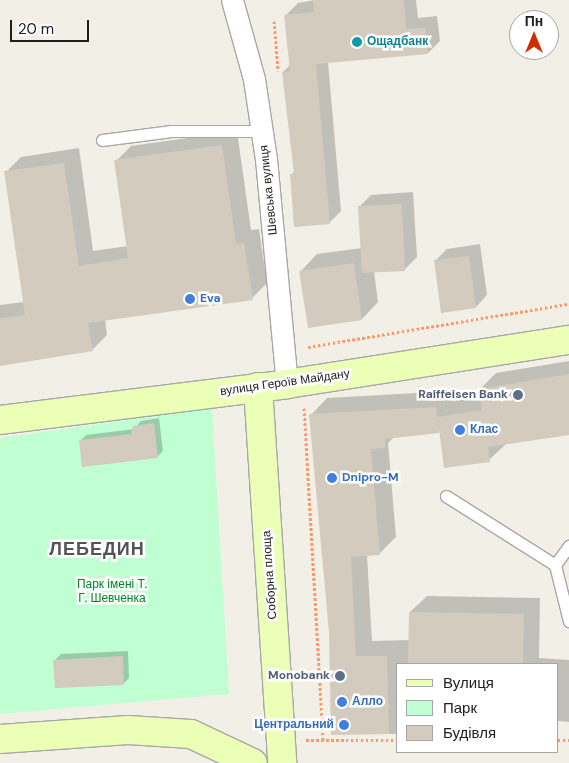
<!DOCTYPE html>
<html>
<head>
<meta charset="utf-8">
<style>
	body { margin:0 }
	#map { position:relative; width:569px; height:763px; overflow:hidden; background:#f2f0e6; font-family:"DM Sans",sans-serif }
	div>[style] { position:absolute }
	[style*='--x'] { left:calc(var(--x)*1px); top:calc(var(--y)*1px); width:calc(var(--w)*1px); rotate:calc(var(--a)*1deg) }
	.park>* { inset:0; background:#bfffd2 }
	.shadow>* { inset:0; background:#0003 }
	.building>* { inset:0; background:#d2cbbe }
	.path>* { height:3px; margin-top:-1.5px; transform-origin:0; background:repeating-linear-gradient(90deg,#ff9869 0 2.5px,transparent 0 5px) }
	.roads { filter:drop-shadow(1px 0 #a7a7a7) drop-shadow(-1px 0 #a7a7a7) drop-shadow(0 1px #a7a7a7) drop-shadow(0 -1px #a7a7a7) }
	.service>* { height:11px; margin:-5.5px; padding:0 5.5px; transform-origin:5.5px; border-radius:5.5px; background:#fff }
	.minor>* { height:21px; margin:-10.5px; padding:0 10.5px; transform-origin:10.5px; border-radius:10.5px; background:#fff }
	.secondary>* { height:28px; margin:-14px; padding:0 14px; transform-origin:14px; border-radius:14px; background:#ecffb6 }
	.dots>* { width:14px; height:14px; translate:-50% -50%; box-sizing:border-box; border:2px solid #fff; border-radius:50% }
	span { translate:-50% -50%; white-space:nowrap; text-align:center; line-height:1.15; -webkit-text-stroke:5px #fff; paint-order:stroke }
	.culture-label { font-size:12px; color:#0d838f; font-weight:700 }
	.left { translate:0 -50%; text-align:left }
	.street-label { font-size:12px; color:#202020 }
	.shop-label { font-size:12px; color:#366cbe; font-weight:700 }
	.right { translate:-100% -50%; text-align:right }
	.service-label { font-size:12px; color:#4e5e75; font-weight:700 }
	.park-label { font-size:12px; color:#018628 }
	.district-label { font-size:18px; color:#535353; font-weight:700; letter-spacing:1px }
	.legend { position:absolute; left:396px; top:663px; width:162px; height:90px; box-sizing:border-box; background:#fff; border:1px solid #a6a6a6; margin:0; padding:6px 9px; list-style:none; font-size:15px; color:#202020 }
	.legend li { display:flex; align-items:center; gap:10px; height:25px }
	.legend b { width:25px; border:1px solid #a6a6a6 }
	.north { position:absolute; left:509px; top:10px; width:50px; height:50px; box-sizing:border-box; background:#fff; border:1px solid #a6a6a6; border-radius:50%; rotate:0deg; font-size:14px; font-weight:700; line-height:20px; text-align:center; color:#202020 }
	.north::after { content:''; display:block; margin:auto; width:18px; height:22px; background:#d02c00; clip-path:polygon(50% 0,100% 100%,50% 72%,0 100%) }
	.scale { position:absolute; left:10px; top:20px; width:79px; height:22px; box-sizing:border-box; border:2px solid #202020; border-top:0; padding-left:6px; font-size:15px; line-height:18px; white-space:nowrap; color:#202020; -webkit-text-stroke:4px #fff; paint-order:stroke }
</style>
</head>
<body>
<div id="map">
	<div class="park">
		<div style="clip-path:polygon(212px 408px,229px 694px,0 714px,0 438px)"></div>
	</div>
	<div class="shadow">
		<div style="clip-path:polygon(315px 0,416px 0,418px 18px,437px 16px,440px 41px,428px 53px,328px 62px,341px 211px,329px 223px,291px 175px,295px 171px,283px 72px,290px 65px,286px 15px,298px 3px)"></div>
		<div style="clip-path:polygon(237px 131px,251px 230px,259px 229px,267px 283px,252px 298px,105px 319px,107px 335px,92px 350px,0 362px,0 305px,24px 302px,6px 172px,21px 157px,79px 148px,93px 251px,128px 246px,116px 161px,131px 146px)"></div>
		<div style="clip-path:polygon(413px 192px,417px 257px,405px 269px,374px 271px,378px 302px,362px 319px,301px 271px,317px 254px,362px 248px,359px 207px,371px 195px)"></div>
		<div style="clip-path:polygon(480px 244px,487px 295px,476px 307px,435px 261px,447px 249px)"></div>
		<div style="clip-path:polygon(569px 361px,569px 434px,506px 444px,489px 460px,440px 430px,395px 436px,388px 443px,396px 537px,379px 554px,367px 555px,372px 641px,410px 640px,410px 612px,427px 596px,540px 598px,539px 658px,569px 660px,569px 722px,558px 721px,558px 664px,398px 664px,398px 734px,332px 734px,330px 631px,311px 415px,327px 398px,452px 391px,453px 401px,481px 397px,480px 389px,496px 373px)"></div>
		<div style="clip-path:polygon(159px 418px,163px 451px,157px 457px,80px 441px,86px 435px,134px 429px,141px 421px)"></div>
		<div style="clip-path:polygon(128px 651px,129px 678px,123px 684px,55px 660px,61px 654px)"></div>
	</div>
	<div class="building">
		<div style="clip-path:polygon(313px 0,404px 0,406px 29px,426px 28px,428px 54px,316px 64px,330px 224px,294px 227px,290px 174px,294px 174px,282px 72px,290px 71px,284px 15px,314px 12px)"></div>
		<div style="clip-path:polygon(222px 145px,236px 244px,244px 243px,253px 300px,88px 323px,93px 351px,0 366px,0 318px,25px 315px,4px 171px,64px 163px,79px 266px,128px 258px,114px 160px)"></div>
		<div style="clip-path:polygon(402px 204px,405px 271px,362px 273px,358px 206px)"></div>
		<div style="clip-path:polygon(469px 256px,476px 308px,441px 313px,434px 260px)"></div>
		<div style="clip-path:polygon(354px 263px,362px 320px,308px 328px,299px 271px)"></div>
		<div style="clip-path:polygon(569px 374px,569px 435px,488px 447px,490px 462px,444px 468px,438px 421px,439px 433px,385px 439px,385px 448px,371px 449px,380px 555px,351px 557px,356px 656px,387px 656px,389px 734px,331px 735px,329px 632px,309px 414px,436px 407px,437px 417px,482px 410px,479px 389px)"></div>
		<div style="clip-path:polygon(154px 423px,158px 458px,82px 467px,79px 440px,131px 434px,133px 426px)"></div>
		<div style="clip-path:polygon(409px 612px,524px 614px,523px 664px,408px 664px)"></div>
		<div style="clip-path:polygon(123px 656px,124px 685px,55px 688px,53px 660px)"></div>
	</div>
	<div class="path">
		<div style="--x:274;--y:21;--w:50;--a:85.4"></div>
		<div style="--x:308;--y:347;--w:265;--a:-9.4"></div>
		<div style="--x:304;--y:408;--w:333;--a:86.7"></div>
		<div style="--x:306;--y:740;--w:92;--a:0"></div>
		<div style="--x:558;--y:740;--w:11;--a:0"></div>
	</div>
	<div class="roads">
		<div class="service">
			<div style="--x:102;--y:140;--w:70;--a:-7.4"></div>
			<div style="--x:171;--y:131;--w:91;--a:0"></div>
			<div style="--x:446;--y:496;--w:129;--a:32.3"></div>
			<div style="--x:555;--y:565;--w:58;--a:76"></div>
			<div style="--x:555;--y:565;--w:24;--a:-54"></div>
		</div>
		<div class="minor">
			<div style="--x:232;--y:0;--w:82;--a:74.4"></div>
			<div style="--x:254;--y:79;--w:81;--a:81.5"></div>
			<div style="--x:266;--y:159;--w:226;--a:84.7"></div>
		</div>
		<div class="secondary">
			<div style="--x:258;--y:387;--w:377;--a:86.3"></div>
			<div style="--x:0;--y:420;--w:289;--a:-7.1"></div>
			<div style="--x:287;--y:384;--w:285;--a:-8.9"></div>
			<div style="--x:0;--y:739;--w:128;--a:-4"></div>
			<div style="--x:128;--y:730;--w:63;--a:3.6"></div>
			<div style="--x:191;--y:734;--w:68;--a:25.1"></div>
		</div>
	</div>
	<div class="dots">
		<div style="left:357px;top:42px;background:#0f9aa8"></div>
		<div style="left:190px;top:299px;background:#3f7fe0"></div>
		<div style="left:518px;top:395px;background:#5c6f8a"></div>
		<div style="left:460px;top:430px;background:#3f7fe0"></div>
		<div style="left:332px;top:478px;background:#3f7fe0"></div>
		<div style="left:340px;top:676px;background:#5c6f8a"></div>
		<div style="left:342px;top:702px;background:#3f7fe0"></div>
		<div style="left:344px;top:725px;background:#3f7fe0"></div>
	</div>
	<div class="culture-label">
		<span class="left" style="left:367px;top:42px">Ощадбанк</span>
	</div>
	<div class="street-label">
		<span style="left:269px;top:190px;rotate:-96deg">Шевська вулиця</span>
		<span style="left:285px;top:383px;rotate:-8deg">вулиця Героїв Майдану</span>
		<span style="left:270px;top:575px;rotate:-94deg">Соборна площа</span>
	</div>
	<div class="shop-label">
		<span class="left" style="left:200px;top:299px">Eva</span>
		<span class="left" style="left:470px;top:430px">Клас</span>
		<span class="left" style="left:342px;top:478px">Dnipro-M</span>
		<span class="left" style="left:352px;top:702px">Алло</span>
		<span class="right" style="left:334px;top:725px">Центральний</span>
	</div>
	<div class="service-label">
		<span class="right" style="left:508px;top:395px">Raiffeisen Bank</span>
		<span class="right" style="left:330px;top:676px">Monobank</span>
	</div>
	<div class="park-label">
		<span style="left:112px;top:592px">Парк імені Т.<br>Г. Шевченка</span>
	</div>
	<div class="district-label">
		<span style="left:97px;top:549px">ЛЕБЕДИН</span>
	</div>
	<ul class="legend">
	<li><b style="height:6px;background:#ecffb6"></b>Вулиця</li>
	<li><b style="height:14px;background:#bfffd2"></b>Парк</li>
	<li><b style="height:14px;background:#d2cbbe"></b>Будівля</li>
	</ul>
	<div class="north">Пн</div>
	<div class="scale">20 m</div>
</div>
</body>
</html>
